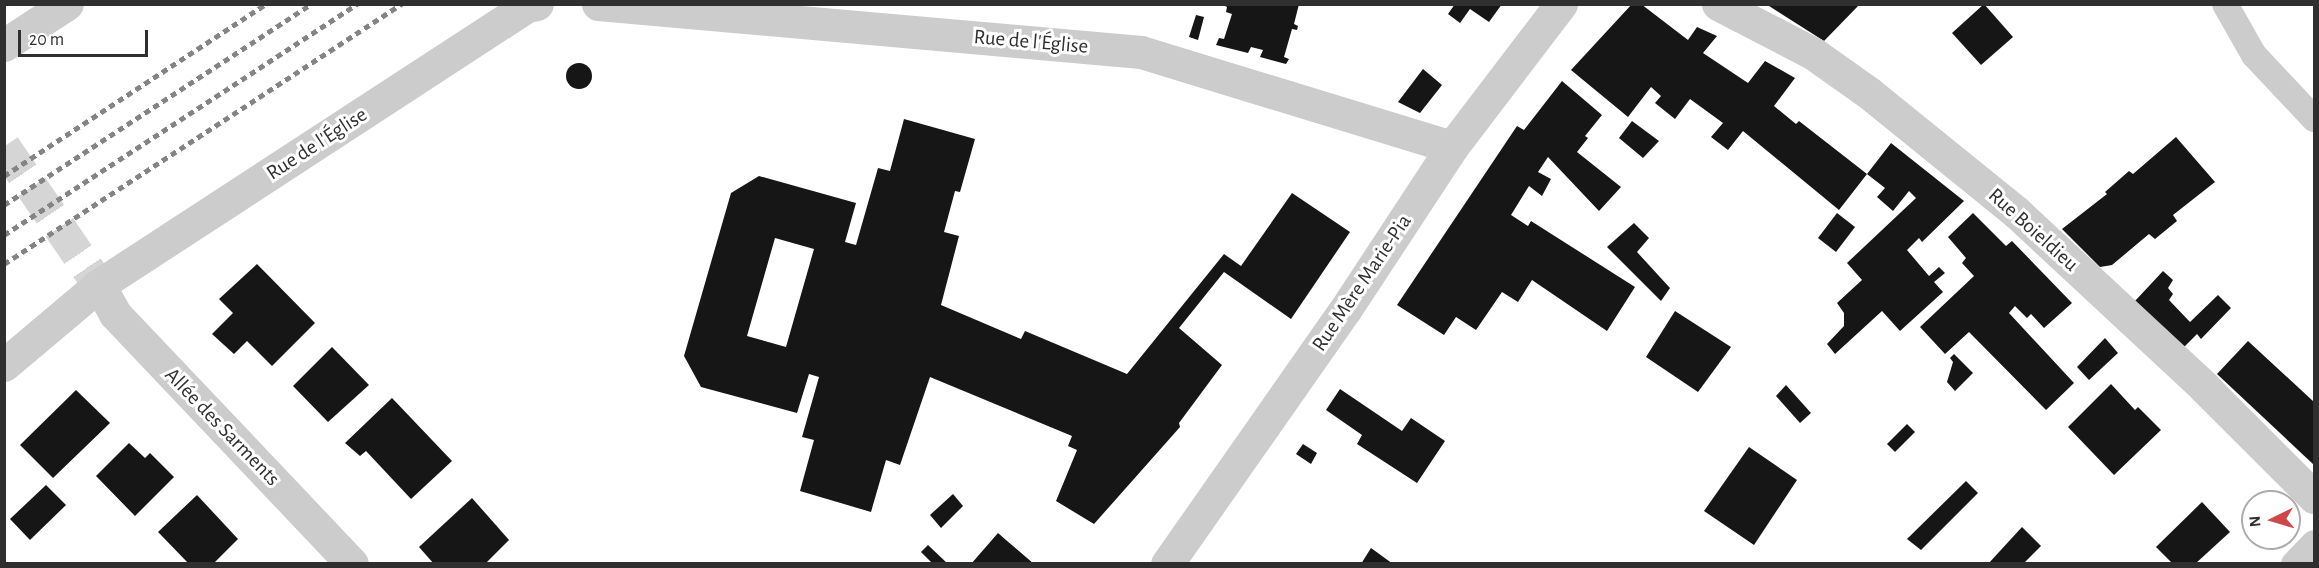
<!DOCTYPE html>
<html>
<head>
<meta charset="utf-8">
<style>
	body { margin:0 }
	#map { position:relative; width:2319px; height:568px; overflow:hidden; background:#fff; font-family:"Alegreya Sans",sans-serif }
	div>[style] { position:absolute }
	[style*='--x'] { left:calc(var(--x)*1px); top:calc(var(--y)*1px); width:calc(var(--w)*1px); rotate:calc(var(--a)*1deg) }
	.building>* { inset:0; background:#161616 }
	.round { border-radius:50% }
	.minor-tunnel>* { height:33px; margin-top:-16.5px; transform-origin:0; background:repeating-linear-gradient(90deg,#d5d5d5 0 33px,transparent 0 49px) }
	.service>* { height:26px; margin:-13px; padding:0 13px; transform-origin:13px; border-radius:13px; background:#ccc }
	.minor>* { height:33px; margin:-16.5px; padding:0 16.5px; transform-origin:16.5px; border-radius:16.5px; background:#ccc }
	.rail>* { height:4.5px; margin-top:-2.25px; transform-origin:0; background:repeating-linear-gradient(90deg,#848484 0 6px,transparent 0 10.5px) }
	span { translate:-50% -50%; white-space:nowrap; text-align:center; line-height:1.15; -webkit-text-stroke:6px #fff; paint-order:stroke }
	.street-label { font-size:21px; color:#2f2f2f }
	.frame { position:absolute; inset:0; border:6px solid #2f2f2f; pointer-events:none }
	.north { position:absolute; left:2241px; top:490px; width:60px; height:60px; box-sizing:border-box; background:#fff; border:2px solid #acacac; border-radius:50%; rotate:265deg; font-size:16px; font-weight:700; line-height:24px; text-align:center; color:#2f2f2f }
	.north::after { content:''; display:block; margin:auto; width:21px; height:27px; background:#cf4848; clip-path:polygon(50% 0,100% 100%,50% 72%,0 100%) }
	.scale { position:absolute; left:18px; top:30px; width:130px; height:27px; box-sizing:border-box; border:3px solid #2f2f2f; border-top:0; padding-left:8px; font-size:18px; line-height:21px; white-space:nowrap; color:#2f2f2f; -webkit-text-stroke:4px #fff; paint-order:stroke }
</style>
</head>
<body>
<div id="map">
	<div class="building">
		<div style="clip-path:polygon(1221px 4px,1299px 4px,1294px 24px,1298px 26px,1297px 30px,1292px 29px,1284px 57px,1289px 59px,1286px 64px,1260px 57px,1263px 50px,1251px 47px,1248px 53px,1216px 45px,1219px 38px,1224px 39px,1232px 14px,1226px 12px,1227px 7px)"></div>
		<div style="clip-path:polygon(1455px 4px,1502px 4px,1489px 22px,1470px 9px,1460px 23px,1448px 14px)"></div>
		<div style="clip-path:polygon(1632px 4px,1641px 4px,1688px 40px,1697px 27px,1717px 36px,1703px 53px,1748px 83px,1765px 61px,1795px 78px,1774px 106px,1796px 124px,1799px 121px,1867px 174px,1839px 210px,1743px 131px,1728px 150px,1711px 137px,1723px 123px,1690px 99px,1675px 119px,1655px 103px,1661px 96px,1651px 87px,1628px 117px,1571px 70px)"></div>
		<div style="clip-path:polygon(1766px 4px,1860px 4px,1824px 41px)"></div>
		<div style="clip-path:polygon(1984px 4px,2013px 37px,1981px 65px,1952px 33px)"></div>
		<div style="clip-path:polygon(1196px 15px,1204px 17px,1198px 40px,1189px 37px)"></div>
		<div class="round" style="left:566px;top:63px;width:26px;height:26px"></div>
		<div style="clip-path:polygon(1423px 69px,1442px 85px,1420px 113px,1398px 102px)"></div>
		<div style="clip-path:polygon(1562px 81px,1602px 115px,1585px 136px,1588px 138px,1577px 152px,1621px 187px,1599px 211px,1548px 157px,1538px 172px,1551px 179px,1542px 196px,1529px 186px,1511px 215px,1528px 226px,1531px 221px,1635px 287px,1607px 331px,1532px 280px,1518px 302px,1502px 292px,1476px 330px,1456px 317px,1444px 335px,1397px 305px,1517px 126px,1524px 130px)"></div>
		<div style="clip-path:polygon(evenodd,904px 119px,975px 139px,960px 192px,955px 191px,944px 232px,959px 236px,941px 305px,1021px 339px,1025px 331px,1127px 374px,1224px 254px,1241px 266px,1292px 193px,1350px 232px,1291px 319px,1224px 272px,1179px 328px,1222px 365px,1179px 423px,1180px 427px,1094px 524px,1056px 501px,1077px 450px,1068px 446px,1072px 436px,930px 377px,900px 465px,886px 460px,871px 512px,800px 491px,814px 440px,802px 437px,819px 377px,809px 374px,797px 413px,701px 387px,684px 356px,731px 193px,759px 176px,856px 203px,845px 242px,856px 245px,878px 168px,890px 171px,904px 119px,775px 238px,814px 249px,786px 347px,747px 336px,775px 238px)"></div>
		<div style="clip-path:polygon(1632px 121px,1659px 141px,1643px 158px,1619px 138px)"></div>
		<div style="clip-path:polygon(2176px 137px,2215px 182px,2173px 215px,2177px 221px,2155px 239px,2149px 234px,2112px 265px,2100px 267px,2062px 229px,2107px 194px,2105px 192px,2129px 171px,2133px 174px)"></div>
		<div style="clip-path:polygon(1891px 143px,1964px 201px,1922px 242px,1919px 238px,1907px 250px,1929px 276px,1939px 267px,1945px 273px,1934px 282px,1943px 292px,1900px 331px,1882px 311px,1835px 354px,1827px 344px,1844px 326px,1844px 313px,1837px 303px,1862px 280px,1847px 263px,1916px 198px,1909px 191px,1893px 211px,1877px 197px,1885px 188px,1867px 174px)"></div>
		<div style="clip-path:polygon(1837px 213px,1855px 227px,1836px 252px,1818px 238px)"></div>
		<div style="clip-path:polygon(1973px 213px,2006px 246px,2012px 241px,2072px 303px,2044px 328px,2031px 314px,2027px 318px,2015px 306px,2009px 313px,2074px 383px,2046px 410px,1969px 332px,1945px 354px,1920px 327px,1974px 276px,1962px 263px,1966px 258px,1948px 237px)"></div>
		<div style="clip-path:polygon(1634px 223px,1649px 238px,1637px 252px,1670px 288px,1661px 301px,1607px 247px)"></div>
		<div style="clip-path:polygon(257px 264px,315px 323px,272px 366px,247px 341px,234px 354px,212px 334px,233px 313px,219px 299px)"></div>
		<div style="clip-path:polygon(2163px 271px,2173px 280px,2168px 288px,2173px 294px,2169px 300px,2190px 322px,2218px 295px,2231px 308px,2201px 339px,2197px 334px,2183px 348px,2135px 301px)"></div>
		<div style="clip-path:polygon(1675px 311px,1731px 347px,1698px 392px,1646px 357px)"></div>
		<div style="clip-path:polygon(2105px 338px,2118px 353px,2089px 380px,2077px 367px)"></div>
		<div style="clip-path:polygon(2248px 341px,2314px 402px,2314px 465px,2217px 374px)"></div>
		<div style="clip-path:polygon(332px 347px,369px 385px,328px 422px,293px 386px)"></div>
		<div style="clip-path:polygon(1954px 354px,1973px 373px,1955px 391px,1947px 382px,1953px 362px,1950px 358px)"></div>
		<div style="clip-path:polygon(2111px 384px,2135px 410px,2138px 407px,2161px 430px,2114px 475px,2068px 427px)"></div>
		<div style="clip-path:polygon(1786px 385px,1811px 413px,1800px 423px,1776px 396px)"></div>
		<div style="clip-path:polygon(1340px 389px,1402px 431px,1411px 418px,1445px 441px,1417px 483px,1357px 444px,1362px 435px,1326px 410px)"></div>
		<div style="clip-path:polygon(76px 390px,110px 423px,53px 478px,20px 445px)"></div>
		<div style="clip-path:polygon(392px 398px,452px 461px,411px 499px,366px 451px,360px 456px,345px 443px)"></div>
		<div style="clip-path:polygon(1907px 424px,1915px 432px,1895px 452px,1887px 444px)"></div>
		<div style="clip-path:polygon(129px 443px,145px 458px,150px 453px,174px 477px,135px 516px,96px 476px)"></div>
		<div style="clip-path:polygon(1303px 444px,1317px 453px,1311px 464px,1296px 454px)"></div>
		<div style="clip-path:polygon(1749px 447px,1797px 480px,1754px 545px,1704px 511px)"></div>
		<div style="clip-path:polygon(1966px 481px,1978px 493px,1921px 550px,1907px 539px)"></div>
		<div style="clip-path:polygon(46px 485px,66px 505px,30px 540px,10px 519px)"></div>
		<div style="clip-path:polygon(953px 494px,963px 506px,941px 528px,930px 515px)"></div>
		<div style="clip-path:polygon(197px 495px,238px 539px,213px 564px,189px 564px,158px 532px)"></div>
		<div style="clip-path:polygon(472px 498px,509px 540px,485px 564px,434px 564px,419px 547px)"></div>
		<div style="clip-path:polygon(2202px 502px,2230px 532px,2195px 564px,2173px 564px,2156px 547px)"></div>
		<div style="clip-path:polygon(2253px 519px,2253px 535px,2250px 536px,2245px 531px,2244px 524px)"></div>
		<div style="clip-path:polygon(2022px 527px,2041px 546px,2023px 564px,1988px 564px)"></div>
		<div style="clip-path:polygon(998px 533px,1006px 540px,1034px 564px,971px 564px)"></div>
		<div style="clip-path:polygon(928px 545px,948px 564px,933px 564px,921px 552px)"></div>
		<div style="clip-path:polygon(1371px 548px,1393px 564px,1361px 564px)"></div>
	</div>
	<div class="minor-tunnel">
		<div style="--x:4;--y:146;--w:168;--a:55.6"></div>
	</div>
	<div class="service">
		<div style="--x:2225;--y:4;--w:59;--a:60.4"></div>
		<div style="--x:2254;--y:55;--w:88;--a:46.8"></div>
		<div style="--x:2294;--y:564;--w:29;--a:-46"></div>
	</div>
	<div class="minor">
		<div style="--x:598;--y:4;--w:545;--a:5.05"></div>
		<div style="--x:1141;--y:52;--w:325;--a:17"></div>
		<div style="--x:1718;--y:4;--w:108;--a:27.5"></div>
		<div style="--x:1814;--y:54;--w:67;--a:35.3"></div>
		<div style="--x:1869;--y:93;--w:189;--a:39"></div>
		<div style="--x:2016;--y:212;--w:257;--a:42.9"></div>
		<div style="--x:2204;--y:387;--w:156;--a:45"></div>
		<div style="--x:4;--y:45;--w:75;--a:-33.1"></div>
		<div style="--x:99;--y:285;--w:33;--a:61"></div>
		<div style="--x:115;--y:314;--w:344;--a:46.5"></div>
		<div style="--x:4;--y:365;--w:124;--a:-40.1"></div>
		<div style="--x:99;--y:285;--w:511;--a:-33.1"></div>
		<div style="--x:527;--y:6;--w:10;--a:-11"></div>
		<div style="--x:1167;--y:564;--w:310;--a:-55"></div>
		<div style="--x:1345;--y:310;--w:195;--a:-56.7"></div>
		<div style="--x:1452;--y:147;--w:180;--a:-52.7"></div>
	</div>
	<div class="rail">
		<div style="--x:4;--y:176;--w:313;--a:-33.3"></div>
		<div style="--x:4;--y:205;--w:367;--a:-33.2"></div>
		<div style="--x:4;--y:235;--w:422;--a:-33.2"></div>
		<div style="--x:4;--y:264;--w:475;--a:-33.2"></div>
	</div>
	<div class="street-label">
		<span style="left:1031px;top:42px;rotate:5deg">Rue de l'Église</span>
		<span style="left:317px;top:144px;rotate:-33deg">Rue de l'Église</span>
		<span style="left:2033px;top:230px;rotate:42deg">Rue Boieldieu</span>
		<span style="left:1362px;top:283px;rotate:-56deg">Rue Mère Marie-Pia</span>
		<span style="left:222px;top:427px;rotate:46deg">Allée des Sarments</span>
	</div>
	<div class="frame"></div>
	<div class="north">N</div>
	<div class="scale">20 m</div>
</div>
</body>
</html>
